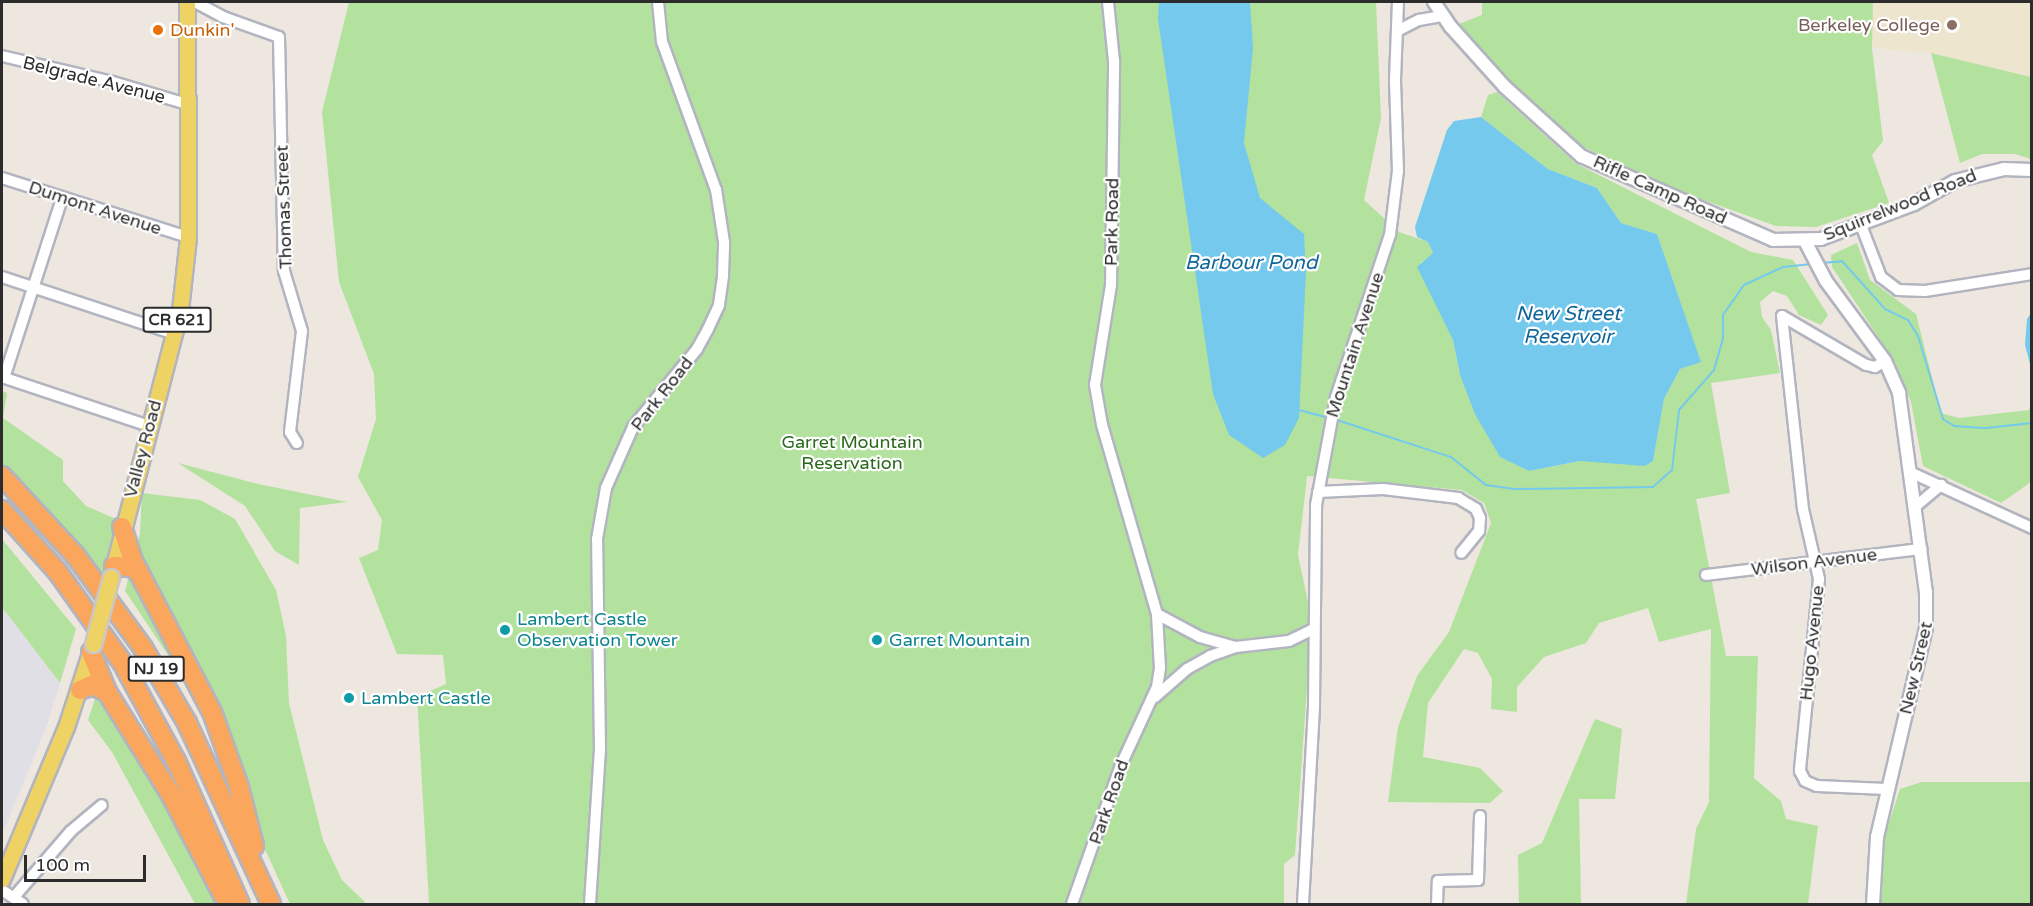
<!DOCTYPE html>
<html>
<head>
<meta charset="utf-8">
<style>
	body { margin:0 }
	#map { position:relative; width:2033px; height:906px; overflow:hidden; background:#ede7df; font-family:"Varela Round",sans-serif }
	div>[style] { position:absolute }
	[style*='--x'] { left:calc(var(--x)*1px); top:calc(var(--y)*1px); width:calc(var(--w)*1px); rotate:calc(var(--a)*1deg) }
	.industrial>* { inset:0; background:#e1dfe6 }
	.education>* { inset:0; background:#eee5cf }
	.green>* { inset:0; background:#b2e29d }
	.water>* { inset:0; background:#75c9ec }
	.stream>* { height:2px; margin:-1px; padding:0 1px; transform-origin:1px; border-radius:1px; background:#75c9ec }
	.roads { filter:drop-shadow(2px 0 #b2b4bf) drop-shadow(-2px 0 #b2b4bf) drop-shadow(0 2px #b2b4bf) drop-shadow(0 -2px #b2b4bf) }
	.minor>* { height:10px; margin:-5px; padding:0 5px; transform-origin:5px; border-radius:5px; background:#fff }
	.tertiary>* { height:12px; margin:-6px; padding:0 6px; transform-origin:6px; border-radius:6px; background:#fff }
	.primary>* { height:15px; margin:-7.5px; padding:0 7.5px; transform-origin:7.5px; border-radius:7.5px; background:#eed263 }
	.motorway>* { height:18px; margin:-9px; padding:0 9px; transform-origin:9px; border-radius:9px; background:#faa65c }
	.bridges { filter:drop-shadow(2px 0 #c8c8c8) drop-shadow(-2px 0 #c8c8c8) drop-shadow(0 2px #c8c8c8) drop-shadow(0 -2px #c8c8c8) }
	.primary-bridge>* { height:15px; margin:-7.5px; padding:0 7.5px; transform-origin:7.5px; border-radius:7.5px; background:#eed263 }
	.dots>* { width:16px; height:16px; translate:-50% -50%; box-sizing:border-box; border:3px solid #fff; border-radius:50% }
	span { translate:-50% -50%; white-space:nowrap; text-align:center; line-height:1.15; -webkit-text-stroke:4.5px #fff; paint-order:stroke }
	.shield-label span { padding:2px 4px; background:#fff; border:2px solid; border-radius:4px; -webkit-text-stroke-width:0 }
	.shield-label { font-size:16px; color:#2c2c2c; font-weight:700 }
	.education-label { font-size:18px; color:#785e54 }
	.right { translate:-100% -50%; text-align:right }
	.food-label { font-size:18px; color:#c56008 }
	.left { translate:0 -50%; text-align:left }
	.street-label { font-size:18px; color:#2c2c2c }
	.park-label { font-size:18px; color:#2a681c }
	.culture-label { font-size:18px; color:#0d838f }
	.water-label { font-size:20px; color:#11679b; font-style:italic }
	.frame { position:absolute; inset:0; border:3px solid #2c2c2c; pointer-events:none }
	.scale { position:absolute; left:24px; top:855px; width:122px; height:27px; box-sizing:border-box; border:3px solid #2c2c2c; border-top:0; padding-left:8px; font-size:18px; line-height:21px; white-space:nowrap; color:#2c2c2c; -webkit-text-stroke:4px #fff; paint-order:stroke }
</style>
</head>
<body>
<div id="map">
	<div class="industrial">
		<div style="clip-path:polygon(2px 607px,60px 683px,46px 728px,2px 835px)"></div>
	</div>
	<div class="education">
		<div style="clip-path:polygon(1873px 2px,2031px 2px,2031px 77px,1931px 53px,1872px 48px)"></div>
	</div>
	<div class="green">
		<div style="clip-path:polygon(349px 2px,1376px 2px,1381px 118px,1364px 200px,1399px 232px,1428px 242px,1433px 253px,1430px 259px,1421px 262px,1453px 340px,1460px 375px,1529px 471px,1580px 461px,1653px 460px,1664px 399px,1680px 369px,1700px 361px,1657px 234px,1621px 223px,1597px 188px,1548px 169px,1481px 117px,1488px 95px,1497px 92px,1575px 163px,1751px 252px,1793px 260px,1828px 315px,1821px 325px,1799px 315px,1787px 296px,1773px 291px,1760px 302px,1762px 317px,1771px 330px,1780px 373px,1711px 383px,1730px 493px,1696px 499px,1726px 656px,1758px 656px,1754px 778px,1781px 801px,1786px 819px,1818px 826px,1808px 904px,1686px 904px,1696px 829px,1709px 802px,1711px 629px,1659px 642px,1648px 608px,1599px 623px,1586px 643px,1544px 657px,1517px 687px,1517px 712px,1491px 709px,1492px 679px,1478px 653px,1464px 649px,1428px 703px,1423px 757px,1480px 768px,1503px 791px,1490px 803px,1388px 802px,1398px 727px,1417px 676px,1449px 632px,1491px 523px,1484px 503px,1462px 490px,1307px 476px,1298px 555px,1309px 607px,1309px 660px,1295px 855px,1284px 864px,1284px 904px,429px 904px,417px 697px,446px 684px,443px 655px,397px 654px,359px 558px,378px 550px,382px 520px,358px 477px,376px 419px,374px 374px,339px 282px,322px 112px)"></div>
		<div style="clip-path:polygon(1482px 2px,1873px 2px,1872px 48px,1883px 141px,1872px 155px,1889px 203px,1816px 227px,1776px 226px,1684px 193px,1581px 146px,1515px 86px,1459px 24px,1482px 15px)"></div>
		<div style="clip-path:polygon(1931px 53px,2031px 77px,2031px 159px,2015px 154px,1982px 154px,1960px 163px)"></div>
		<div style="clip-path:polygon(1857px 243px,1870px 280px,1916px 314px,1941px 413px,1959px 418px,2029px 410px,2031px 404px,2031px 482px,2001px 503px,1923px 466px,1911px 402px,1895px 362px,1832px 267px,1831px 255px)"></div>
		<div style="clip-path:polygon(2px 391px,7px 393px,3px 418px,63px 460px,63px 481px,86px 506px,123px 522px,102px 580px,2px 468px)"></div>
		<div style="clip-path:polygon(178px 463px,258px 484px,347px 502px,300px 508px,299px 565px,275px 551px,245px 506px)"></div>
		<div style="clip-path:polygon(142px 493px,200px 500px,235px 519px,276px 590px,286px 636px,289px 703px,323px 840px,342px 880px,367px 904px,290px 904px,212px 733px,172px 661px,125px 591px,140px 533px)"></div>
		<div style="clip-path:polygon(2px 539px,76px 629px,60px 683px,2px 607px)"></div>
		<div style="clip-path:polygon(104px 671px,174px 804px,218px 904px,195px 904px,112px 752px,88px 720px)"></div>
		<div style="clip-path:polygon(1595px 719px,1622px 729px,1615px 799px,1579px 799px,1581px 904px,1519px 904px,1518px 855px,1542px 843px)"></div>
		<div style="clip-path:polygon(1922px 782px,2031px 782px,2031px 904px,1879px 904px,1885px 835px,1900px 789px)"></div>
	</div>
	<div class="water">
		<div style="clip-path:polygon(1159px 2px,1250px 2px,1253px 48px,1244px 143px,1260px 198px,1304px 234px,1306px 271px,1299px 418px,1285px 445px,1263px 458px,1229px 435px,1213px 394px,1158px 19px)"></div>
		<div style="clip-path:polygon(1481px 117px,1548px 169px,1597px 188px,1621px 223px,1657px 234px,1701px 362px,1680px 369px,1664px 399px,1653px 461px,1645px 466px,1580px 461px,1529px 471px,1500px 457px,1475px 414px,1460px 375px,1453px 340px,1417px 267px,1433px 253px,1428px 242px,1417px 237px,1415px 227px,1447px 130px,1454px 121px)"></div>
		<div style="clip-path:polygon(2031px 313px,2031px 368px,2025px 345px,2027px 319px)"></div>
	</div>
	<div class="stream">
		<div style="--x:1821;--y:263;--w:21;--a:-5"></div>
		<div style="--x:1842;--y:261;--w:64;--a:48.1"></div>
		<div style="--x:1885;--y:309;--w:25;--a:26"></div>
		<div style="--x:1908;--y:320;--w:19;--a:58"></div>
		<div style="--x:1918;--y:336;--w:87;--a:73.2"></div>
		<div style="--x:1943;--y:419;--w:13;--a:32"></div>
		<div style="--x:1954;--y:426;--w:32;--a:4"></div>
		<div style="--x:1986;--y:428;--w:46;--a:-6.2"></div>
		<div style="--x:1299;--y:410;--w:30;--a:15"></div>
		<div style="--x:1337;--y:420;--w:120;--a:18"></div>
		<div style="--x:1451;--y:457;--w:45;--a:38.7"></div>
		<div style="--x:1486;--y:485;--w:30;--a:8"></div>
		<div style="--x:1516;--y:489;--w:137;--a:-0.8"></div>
		<div style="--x:1653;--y:487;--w:25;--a:-42"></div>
		<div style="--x:1672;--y:470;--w:60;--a:-83.3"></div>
		<div style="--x:1679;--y:410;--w:53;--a:-48.8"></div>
		<div style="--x:1714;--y:370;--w:33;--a:-74"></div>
		<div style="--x:1723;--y:338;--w:23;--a:-90"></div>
		<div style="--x:1723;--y:315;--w:37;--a:-55"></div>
		<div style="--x:1744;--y:285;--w:43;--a:-24.8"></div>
		<div style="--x:1783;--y:267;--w:29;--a:-6"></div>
	</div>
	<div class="roads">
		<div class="minor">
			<div style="--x:195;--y:2;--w:32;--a:28"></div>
			<div style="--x:223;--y:17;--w:59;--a:19.7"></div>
			<div style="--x:279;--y:37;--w:234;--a:88.8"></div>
			<div style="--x:284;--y:271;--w:63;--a:73.3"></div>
			<div style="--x:302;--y:331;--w:102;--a:96.8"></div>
			<div style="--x:290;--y:432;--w:13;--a:58"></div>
			<div style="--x:1397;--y:31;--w:25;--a:-27"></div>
			<div style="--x:1419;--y:20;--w:23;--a:-10"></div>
			<div style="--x:2;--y:56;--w:114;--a:13.2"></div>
			<div style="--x:113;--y:82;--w:77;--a:16.6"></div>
			<div style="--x:2;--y:178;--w:195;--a:17.6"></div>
			<div style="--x:1861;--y:225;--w:56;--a:69"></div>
			<div style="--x:1881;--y:277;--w:21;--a:37"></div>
			<div style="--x:1898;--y:290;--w:27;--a:2"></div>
			<div style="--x:1925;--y:291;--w:108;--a:-9"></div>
			<div style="--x:2;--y:277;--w:181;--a:18.3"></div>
			<div style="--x:1885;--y:361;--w:12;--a:149"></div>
			<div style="--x:1875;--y:367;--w:9;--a:-167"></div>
			<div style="--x:1866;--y:365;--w:97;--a:-149.7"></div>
			<div style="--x:1782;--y:316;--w:194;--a:83.8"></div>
			<div style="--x:1803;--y:509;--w:72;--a:77.1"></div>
			<div style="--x:1819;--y:579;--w:193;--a:95.7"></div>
			<div style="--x:1800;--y:771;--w:11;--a:63"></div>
			<div style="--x:1805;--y:781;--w:13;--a:23"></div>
			<div style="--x:1817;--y:786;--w:70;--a:2.5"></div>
			<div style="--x:2;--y:377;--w:155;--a:18.4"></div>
			<div style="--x:4;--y:378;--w:189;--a:-72.1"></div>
			<div style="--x:1912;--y:473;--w:132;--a:24.6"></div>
			<div style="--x:1318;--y:492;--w:65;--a:-2.6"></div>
			<div style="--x:1383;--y:489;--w:76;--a:6.8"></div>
			<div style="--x:1458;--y:498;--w:21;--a:31"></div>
			<div style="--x:1476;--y:509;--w:10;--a:66"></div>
			<div style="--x:1480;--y:518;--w:13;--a:94"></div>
			<div style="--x:1479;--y:531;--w:28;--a:129"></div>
			<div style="--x:1916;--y:506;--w:33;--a:-40"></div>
			<div style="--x:1706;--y:575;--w:217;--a:-6.9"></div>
			<div style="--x:1157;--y:614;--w:49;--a:28.1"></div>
			<div style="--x:1200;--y:637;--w:36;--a:16"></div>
			<div style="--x:1155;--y:697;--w:43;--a:-41.2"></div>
			<div style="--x:1187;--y:669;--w:26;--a:-29"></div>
			<div style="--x:1210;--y:656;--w:28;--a:-19"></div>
			<div style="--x:1236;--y:647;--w:53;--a:-6.5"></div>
			<div style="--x:1289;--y:641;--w:28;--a:-26"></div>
			<div style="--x:2;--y:890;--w:25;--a:34"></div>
			<div style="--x:14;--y:897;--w:87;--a:-49.2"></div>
			<div style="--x:71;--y:831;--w:40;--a:-40"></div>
			<div style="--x:590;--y:904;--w:156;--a:-86.3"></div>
			<div style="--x:600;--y:748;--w:209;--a:-90.8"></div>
			<div style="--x:597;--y:539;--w:52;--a:-80"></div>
			<div style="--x:606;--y:488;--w:67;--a:-66.1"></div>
			<div style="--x:633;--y:427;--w:101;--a:-50.6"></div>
			<div style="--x:697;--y:349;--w:23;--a:-61"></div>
			<div style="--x:708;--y:329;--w:26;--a:-65"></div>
			<div style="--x:719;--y:305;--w:30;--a:-82"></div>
			<div style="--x:723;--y:275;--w:33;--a:-88"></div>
			<div style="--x:724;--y:242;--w:53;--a:-98.7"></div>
			<div style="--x:716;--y:190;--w:158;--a:-110"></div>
			<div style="--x:662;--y:42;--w:40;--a:-95.7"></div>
			<div style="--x:1072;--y:904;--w:147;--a:-70.6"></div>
			<div style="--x:1121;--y:765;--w:86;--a:-65.2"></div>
			<div style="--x:1157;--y:687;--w:19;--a:-81"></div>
			<div style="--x:1160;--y:668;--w:54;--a:-93.2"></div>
			<div style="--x:1157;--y:614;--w:197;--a:-106.2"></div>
			<div style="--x:1102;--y:425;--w:41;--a:-99.9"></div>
			<div style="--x:1095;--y:385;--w:101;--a:-80.9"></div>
			<div style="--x:1111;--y:285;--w:224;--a:-89.2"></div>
			<div style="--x:1114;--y:61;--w:59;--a:-95.8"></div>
			<div style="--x:1303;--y:904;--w:199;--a:-86.8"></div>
			<div style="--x:1314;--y:705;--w:200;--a:-89.4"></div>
			<div style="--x:1316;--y:505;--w:110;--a:-79.5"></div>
			<div style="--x:1336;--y:397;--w:171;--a:-71.6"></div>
			<div style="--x:1390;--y:235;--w:64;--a:-82.9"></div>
			<div style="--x:1398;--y:171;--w:91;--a:-91.9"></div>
			<div style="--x:1395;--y:80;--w:78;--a:-87.8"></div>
			<div style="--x:1437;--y:904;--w:23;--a:-88"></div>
			<div style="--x:1438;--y:881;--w:40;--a:-1.4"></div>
			<div style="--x:1478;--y:880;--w:64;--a:-88.2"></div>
		</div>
		<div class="tertiary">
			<div style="--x:1434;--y:2;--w:30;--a:56"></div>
			<div style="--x:1451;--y:27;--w:81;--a:48"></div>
			<div style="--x:1505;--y:87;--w:103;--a:42.2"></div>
			<div style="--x:1581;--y:156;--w:210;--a:23.6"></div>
			<div style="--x:1773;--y:240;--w:48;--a:-1.2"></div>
			<div style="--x:1821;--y:239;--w:99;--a:-20.6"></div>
			<div style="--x:1914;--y:204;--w:47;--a:-29.3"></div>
			<div style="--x:1955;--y:181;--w:50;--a:-13.8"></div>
			<div style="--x:2004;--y:169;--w:28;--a:2"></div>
			<div style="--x:1805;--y:241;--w:45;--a:62.3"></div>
			<div style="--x:1826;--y:281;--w:99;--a:53.6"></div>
			<div style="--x:1885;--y:361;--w:35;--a:66"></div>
			<div style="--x:1899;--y:393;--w:201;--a:82.3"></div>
			<div style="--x:1926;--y:592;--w:36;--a:90"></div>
			<div style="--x:1926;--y:628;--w:215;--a:103.2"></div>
			<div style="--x:1877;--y:837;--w:67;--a:93.4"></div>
		</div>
		<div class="primary">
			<div style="--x:111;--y:577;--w:276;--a:-75.5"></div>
			<div style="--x:180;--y:310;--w:73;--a:-83.7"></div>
			<div style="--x:188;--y:237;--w:235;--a:-90.2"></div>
			<div style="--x:2;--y:879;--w:165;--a:-67.2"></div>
			<div style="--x:66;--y:727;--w:84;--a:-72"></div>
		</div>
		<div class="motorway">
			<div style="--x:2;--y:476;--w:108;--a:47.3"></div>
			<div style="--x:75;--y:555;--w:115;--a:53.8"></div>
			<div style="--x:143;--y:648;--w:87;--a:59.6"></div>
			<div style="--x:187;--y:723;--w:200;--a:65.1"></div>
			<div style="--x:2;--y:510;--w:82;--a:48"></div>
			<div style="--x:57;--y:571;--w:112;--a:54.5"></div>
			<div style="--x:122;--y:662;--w:113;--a:61.4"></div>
			<div style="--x:176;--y:761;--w:157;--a:65.9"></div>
			<div style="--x:122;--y:527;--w:38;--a:72"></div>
			<div style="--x:134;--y:563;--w:168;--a:62.4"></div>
			<div style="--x:212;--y:712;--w:80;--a:70.2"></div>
			<div style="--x:239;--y:787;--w:61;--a:75.7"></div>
			<div style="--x:114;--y:566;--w:17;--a:3"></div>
			<div style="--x:131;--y:567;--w:9;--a:32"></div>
			<div style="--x:91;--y:652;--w:43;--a:68.2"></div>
			<div style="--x:80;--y:690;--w:13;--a:-23"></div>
			<div style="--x:92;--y:685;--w:17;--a:25"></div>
			<div style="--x:107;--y:692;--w:121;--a:58.1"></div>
			<div style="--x:171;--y:795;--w:113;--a:62.5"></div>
		</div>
	</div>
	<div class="bridges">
		<div class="primary-bridge">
			<div style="--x:93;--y:644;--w:69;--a:-75"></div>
		</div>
	</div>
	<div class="dots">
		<div style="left:1952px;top:25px;background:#8d6e63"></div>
		<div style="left:158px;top:30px;background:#e8710a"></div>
		<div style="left:505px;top:630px;background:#0f9aa8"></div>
		<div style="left:877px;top:640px;background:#0f9aa8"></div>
		<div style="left:349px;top:698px;background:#0f9aa8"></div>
	</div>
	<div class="shield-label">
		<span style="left:177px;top:320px">CR 621</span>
		<span style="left:156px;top:669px">NJ 19</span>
	</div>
	<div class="education-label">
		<span class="right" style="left:1940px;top:25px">Berkeley College</span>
	</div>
	<div class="food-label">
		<span class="left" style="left:170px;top:30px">Dunkin'</span>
	</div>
	<div class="street-label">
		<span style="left:94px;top:80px;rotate:14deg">Belgrade Avenue</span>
		<span style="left:1660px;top:190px;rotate:24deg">Rifle Camp Road</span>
		<span style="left:1900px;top:205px;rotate:-22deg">Squirrelwood Road</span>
		<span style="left:284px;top:207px;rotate:-92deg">Thomas Street</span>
		<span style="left:95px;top:208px;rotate:18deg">Dumont Avenue</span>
		<span style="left:1112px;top:222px;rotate:-89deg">Park Road</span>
		<span style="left:1355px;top:345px;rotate:-72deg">Mountain Avenue</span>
		<span style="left:662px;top:394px;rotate:-52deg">Park Road</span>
		<span style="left:143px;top:449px;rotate:-75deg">Valley Road</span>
		<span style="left:1814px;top:562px;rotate:-7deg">Wilson Avenue</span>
		<span style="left:1812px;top:643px;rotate:-84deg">Hugo Avenue</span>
		<span style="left:1916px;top:668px;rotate:-77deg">New Street</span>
		<span style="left:1109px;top:802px;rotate:-71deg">Park Road</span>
	</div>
	<div class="park-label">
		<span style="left:852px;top:453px">Garret Mountain<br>Reservation</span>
	</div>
	<div class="culture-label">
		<span class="left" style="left:517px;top:630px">Lambert Castle<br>Observation Tower</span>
		<span class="left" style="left:889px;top:640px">Garret Mountain</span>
		<span class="left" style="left:361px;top:698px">Lambert Castle</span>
	</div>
	<div class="water-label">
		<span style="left:1251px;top:263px">Barbour Pond</span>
		<span style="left:1568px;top:326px">New Street<br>Reservoir</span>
	</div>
	<div class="frame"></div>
	<div class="scale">100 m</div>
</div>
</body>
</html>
